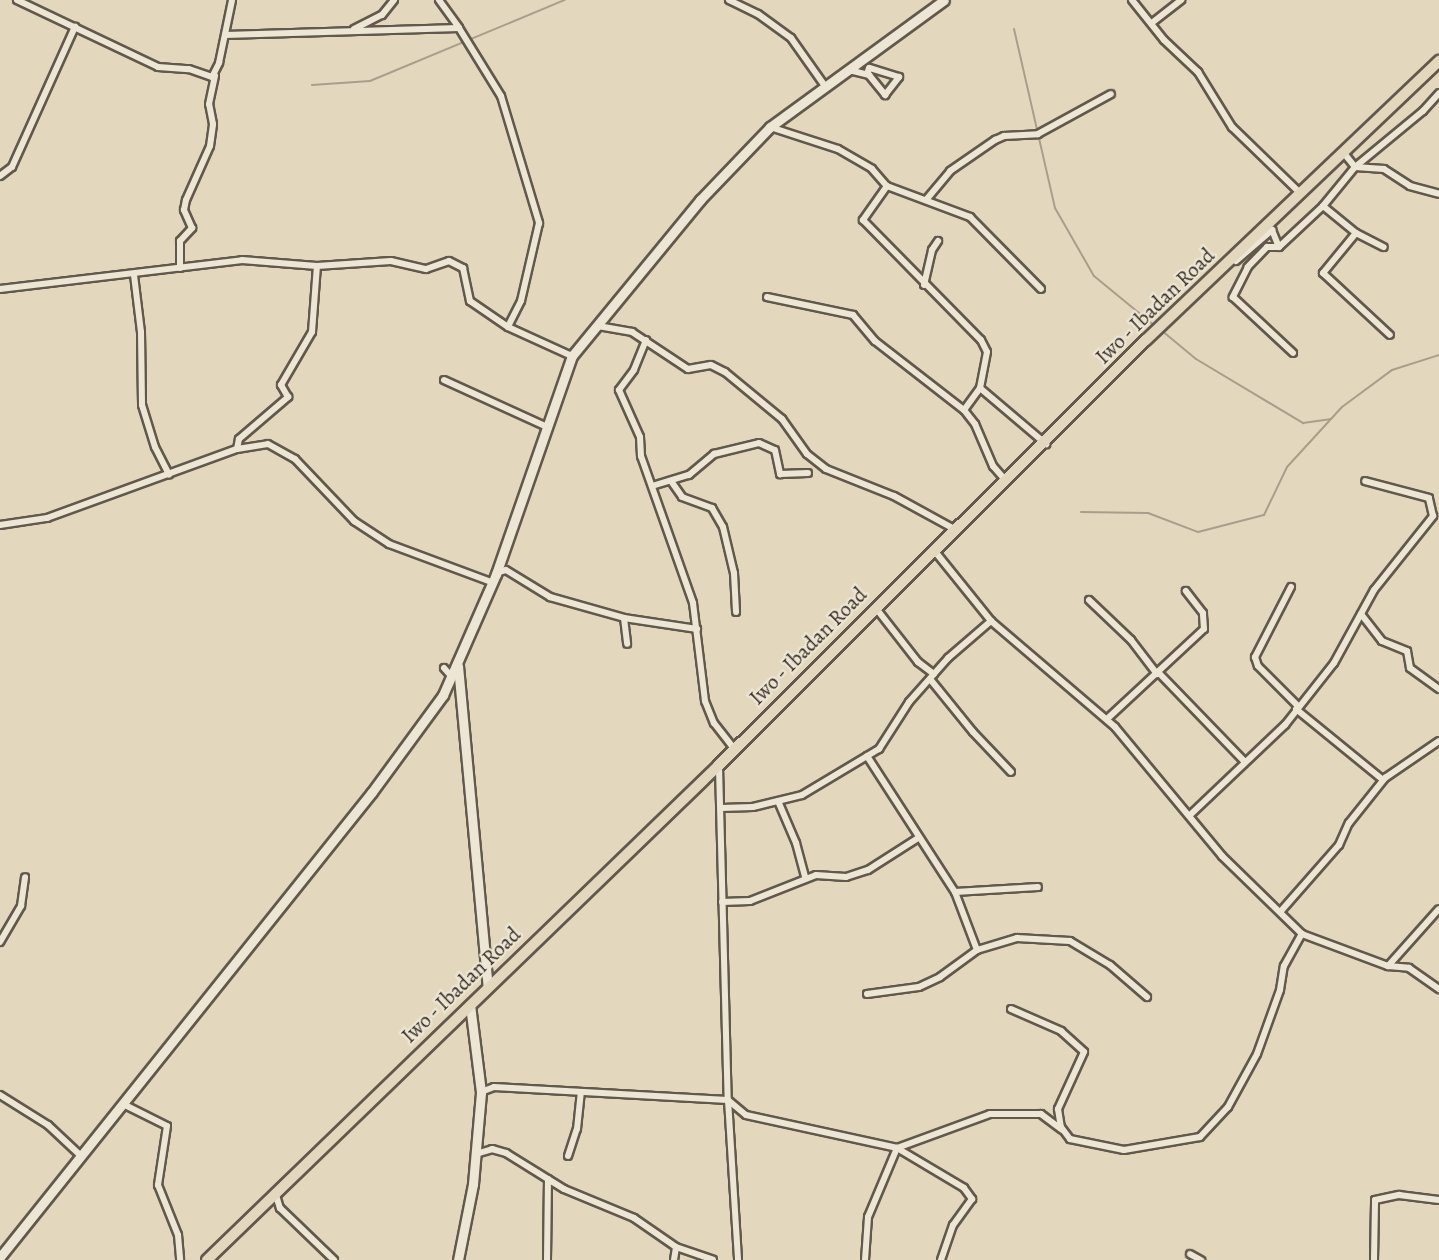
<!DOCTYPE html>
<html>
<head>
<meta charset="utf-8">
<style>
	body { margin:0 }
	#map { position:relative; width:1439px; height:1260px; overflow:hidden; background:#e3d8be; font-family:Alegreya,serif }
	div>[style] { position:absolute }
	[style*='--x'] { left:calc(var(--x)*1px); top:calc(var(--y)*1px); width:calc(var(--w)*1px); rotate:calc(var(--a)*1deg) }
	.stream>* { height:2px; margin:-1px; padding:0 1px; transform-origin:1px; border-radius:1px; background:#a99e8a }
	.roads { filter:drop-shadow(2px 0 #62584b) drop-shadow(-2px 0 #62584b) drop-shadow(0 2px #62584b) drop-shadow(0 -2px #62584b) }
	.street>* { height:6px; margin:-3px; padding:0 3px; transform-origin:3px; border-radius:3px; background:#ede6d5 }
	.secondary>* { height:9px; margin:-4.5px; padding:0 4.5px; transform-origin:4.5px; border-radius:4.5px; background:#ede6d5 }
	.primary>* { height:10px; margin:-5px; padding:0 5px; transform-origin:5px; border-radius:5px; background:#e3d8be }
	span { translate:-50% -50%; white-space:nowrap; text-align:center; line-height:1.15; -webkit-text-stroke:4.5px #ede6d5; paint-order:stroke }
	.street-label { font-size:21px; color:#372d25 }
</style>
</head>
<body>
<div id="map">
	<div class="stream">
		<div style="--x:1014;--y:29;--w:184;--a:77.1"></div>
		<div style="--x:1055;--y:208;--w:78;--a:60.2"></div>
		<div style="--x:1094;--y:276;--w:80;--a:39.4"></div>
		<div style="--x:312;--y:85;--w:58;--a:-3.9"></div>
		<div style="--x:370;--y:81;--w:211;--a:-22.6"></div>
		<div style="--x:1161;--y:330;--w:45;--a:39.6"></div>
		<div style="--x:1196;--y:359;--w:125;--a:30.9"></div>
		<div style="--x:1303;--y:423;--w:27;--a:-8"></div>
		<div style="--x:1081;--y:512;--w:67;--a:0.9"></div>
		<div style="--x:1148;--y:513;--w:53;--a:20.8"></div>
		<div style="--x:1198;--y:532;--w:68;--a:-14.4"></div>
		<div style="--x:1264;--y:515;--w:53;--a:-64.4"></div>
		<div style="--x:1287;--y:467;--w:81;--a:-47.5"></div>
		<div style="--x:1342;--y:407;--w:62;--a:-36.5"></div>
		<div style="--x:1392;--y:370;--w:49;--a:-17.7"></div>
	</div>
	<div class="roads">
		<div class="street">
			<div style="--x:17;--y:0;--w:156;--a:25.4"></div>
			<div style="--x:158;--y:67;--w:31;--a:4"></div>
			<div style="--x:189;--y:69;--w:24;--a:19"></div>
			<div style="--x:212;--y:77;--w:16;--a:-63"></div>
			<div style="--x:219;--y:63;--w:64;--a:-78.3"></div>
			<div style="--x:439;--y:0;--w:34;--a:54"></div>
			<div style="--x:729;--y:0;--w:32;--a:26"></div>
			<div style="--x:758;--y:14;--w:41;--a:36"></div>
			<div style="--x:791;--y:38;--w:59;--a:54.7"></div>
			<div style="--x:1132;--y:0;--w:51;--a:51.3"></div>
			<div style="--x:1164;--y:40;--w:47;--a:43.3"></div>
			<div style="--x:1198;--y:72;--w:65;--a:58.3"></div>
			<div style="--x:1232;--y:127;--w:95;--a:44.1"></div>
			<div style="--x:1153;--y:22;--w:36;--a:-38"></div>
			<div style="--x:354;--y:29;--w:31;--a:-27"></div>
			<div style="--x:382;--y:15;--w:19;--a:-51"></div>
			<div style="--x:225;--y:35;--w:234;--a:-1.7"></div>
			<div style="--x:459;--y:28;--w:80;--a:58.3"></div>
			<div style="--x:501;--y:96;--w:133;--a:73.3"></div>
			<div style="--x:539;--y:223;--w:80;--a:103"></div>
			<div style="--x:521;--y:301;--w:29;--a:117"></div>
			<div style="--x:849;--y:70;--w:21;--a:14"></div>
			<div style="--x:869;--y:75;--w:26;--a:51"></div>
			<div style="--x:885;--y:95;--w:23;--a:-52"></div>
			<div style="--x:899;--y:77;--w:31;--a:-163"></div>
			<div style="--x:869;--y:68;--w:6;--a:108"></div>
			<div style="--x:770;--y:127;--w:71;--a:17.9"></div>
			<div style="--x:838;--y:149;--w:39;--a:30"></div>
			<div style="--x:872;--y:169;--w:23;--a:49"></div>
			<div style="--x:887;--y:186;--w:89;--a:20.5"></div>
			<div style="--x:970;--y:217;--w:101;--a:45.4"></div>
			<div style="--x:1343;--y:152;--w:19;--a:51"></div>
			<div style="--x:1355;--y:167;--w:29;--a:4"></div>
			<div style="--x:1384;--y:169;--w:31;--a:33"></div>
			<div style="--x:1410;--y:186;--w:30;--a:15"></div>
			<div style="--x:0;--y:176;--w:15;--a:-37"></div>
			<div style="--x:12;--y:167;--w:154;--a:-65.8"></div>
			<div style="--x:887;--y:186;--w:42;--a:125.2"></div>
			<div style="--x:863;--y:220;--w:168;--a:45.5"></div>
			<div style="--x:981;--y:340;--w:13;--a:63"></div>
			<div style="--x:987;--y:352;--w:37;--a:101"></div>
			<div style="--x:980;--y:388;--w:87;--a:40.3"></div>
			<div style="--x:926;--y:200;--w:38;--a:-50"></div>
			<div style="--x:950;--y:171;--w:55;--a:-34.6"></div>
			<div style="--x:995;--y:140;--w:10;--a:-24"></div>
			<div style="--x:1004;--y:136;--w:34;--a:-3"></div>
			<div style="--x:1038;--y:134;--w:83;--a:-28.7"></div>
			<div style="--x:1323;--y:206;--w:43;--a:39.3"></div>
			<div style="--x:1356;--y:233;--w:31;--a:27"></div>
			<div style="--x:1356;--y:233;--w:52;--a:129.5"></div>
			<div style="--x:1323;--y:273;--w:91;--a:42.8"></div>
			<div style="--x:1279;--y:247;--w:60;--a:-43"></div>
			<div style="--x:1323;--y:206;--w:50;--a:-50.6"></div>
			<div style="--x:1355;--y:167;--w:88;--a:-39.5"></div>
			<div style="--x:1423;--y:111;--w:24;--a:-48"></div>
			<div style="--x:1236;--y:261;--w:48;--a:-40.7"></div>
			<div style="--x:1272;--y:230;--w:18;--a:68"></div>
			<div style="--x:1279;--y:247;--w:12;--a:180"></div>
			<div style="--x:1267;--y:247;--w:28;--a:134"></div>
			<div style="--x:1248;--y:267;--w:34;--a:117"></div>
			<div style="--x:1233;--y:297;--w:82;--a:43"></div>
			<div style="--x:180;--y:268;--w:27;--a:-90"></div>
			<div style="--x:180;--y:241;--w:18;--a:-47"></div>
			<div style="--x:192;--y:228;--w:20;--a:-114"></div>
			<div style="--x:184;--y:210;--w:10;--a:-79"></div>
			<div style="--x:186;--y:200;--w:59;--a:-66"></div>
			<div style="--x:210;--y:146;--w:22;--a:-82"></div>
			<div style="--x:213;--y:124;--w:20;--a:-101"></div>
			<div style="--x:209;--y:104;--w:29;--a:-78"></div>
			<div style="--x:134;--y:275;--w:57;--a:83"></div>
			<div style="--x:141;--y:332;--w:73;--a:89.2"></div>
			<div style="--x:142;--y:405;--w:44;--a:72.8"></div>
			<div style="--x:155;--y:447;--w:31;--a:63"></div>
			<div style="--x:924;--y:285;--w:36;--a:-77"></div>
			<div style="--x:932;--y:250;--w:11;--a:-56"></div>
			<div style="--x:0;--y:289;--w:244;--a:-6.8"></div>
			<div style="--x:242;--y:260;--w:75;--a:4.6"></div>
			<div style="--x:317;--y:266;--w:74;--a:-3.9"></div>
			<div style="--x:391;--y:261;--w:36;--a:13"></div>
			<div style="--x:426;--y:269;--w:24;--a:-19"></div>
			<div style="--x:449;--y:261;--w:16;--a:27"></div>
			<div style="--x:463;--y:268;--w:34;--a:78"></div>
			<div style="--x:470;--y:301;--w:46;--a:34.4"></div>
			<div style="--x:508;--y:327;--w:70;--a:24.4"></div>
			<div style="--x:767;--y:297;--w:88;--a:11.8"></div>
			<div style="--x:853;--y:315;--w:34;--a:50"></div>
			<div style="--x:875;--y:341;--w:113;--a:37.8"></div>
			<div style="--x:964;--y:410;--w:18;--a:52"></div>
			<div style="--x:975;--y:424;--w:46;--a:66.8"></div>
			<div style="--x:993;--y:466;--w:18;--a:49"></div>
			<div style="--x:598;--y:326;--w:35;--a:10"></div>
			<div style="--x:632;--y:332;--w:67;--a:33.5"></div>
			<div style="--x:688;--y:369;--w:23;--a:-10"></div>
			<div style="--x:711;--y:365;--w:16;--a:27"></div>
			<div style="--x:725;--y:372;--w:74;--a:39.5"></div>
			<div style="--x:782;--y:419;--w:43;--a:54.5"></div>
			<div style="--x:807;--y:454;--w:24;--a:38"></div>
			<div style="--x:826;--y:469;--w:73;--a:21.7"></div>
			<div style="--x:894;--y:496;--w:71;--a:28.7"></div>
			<div style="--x:646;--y:340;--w:32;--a:112"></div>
			<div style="--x:634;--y:370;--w:25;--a:127"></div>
			<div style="--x:619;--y:390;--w:51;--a:65.9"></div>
			<div style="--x:640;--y:437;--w:19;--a:87"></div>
			<div style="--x:641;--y:456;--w:156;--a:70.5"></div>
			<div style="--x:693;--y:603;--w:99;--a:83"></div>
			<div style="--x:705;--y:701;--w:24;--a:68"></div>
			<div style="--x:714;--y:723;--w:31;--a:52"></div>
			<div style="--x:444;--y:380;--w:111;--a:24.5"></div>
			<div style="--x:964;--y:410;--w:27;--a:-54"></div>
			<div style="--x:237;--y:449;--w:10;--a:-79"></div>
			<div style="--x:239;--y:439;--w:65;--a:-40.6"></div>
			<div style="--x:288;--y:397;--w:14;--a:-120"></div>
			<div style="--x:281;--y:385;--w:61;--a:-59.7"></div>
			<div style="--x:312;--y:332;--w:66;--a:-85.7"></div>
			<div style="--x:671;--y:481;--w:19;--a:55"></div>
			<div style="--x:682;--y:497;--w:32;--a:20"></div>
			<div style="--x:712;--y:508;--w:22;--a:60"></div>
			<div style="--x:723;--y:527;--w:47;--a:76.6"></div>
			<div style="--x:734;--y:573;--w:39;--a:87"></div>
			<div style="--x:652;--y:486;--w:39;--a:-17"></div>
			<div style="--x:689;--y:475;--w:33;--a:-40"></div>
			<div style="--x:714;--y:454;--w:46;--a:-13.7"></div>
			<div style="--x:759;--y:443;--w:17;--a:24"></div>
			<div style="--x:775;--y:450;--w:25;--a:78"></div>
			<div style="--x:780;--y:474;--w:28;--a:-2"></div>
			<div style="--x:0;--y:525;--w:48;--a:-8.5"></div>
			<div style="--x:47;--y:518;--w:202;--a:-20"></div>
			<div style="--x:237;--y:449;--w:31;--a:-9"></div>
			<div style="--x:268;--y:444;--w:31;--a:29"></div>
			<div style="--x:295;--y:459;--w:86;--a:46.4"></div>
			<div style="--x:354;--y:521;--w:42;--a:33.3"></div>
			<div style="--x:389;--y:544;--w:109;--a:20.4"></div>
			<div style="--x:933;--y:549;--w:92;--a:51.1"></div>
			<div style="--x:991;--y:621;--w:163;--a:40.5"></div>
			<div style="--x:1115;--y:727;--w:168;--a:50.3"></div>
			<div style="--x:1222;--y:856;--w:112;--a:44.3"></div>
			<div style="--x:1302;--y:934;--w:92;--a:20.4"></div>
			<div style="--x:1388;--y:966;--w:21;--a:5"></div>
			<div style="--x:1409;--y:968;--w:37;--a:35"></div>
			<div style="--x:496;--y:573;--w:10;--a:-17"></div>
			<div style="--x:506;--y:570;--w:52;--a:31.5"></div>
			<div style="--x:550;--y:597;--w:77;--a:15.8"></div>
			<div style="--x:624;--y:618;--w:74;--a:8.6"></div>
			<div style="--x:1291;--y:587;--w:79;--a:117.2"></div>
			<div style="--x:1255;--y:657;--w:9;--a:72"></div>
			<div style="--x:1258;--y:666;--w:57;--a:45"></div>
			<div style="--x:1089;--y:600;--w:58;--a:43.6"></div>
			<div style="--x:1131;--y:640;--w:43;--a:52.6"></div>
			<div style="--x:875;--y:607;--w:70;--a:52"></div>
			<div style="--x:918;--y:662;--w:20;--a:37"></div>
			<div style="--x:1361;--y:614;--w:34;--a:52"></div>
			<div style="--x:1382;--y:641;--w:27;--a:22"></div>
			<div style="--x:1407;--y:651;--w:17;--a:80"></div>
			<div style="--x:1410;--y:668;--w:36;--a:36"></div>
			<div style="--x:624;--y:618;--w:26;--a:83"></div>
			<div style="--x:444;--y:668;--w:12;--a:48"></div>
			<div style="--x:1158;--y:672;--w:125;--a:46"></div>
			<div style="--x:930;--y:679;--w:68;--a:50.9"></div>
			<div style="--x:973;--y:732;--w:55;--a:46.5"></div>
			<div style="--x:1296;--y:709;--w:112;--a:39.2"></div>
			<div style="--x:1107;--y:719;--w:132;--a:-42.9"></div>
			<div style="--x:1204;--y:629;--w:16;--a:-94"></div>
			<div style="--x:1203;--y:613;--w:28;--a:-128"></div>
			<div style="--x:867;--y:756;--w:162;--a:57.1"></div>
			<div style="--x:955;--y:892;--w:62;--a:69.2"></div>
			<div style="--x:719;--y:767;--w:333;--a:88.5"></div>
			<div style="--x:728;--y:1100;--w:160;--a:86.4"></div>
			<div style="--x:778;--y:801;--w:46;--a:66.8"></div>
			<div style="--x:796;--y:843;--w:35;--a:75"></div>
			<div style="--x:721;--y:808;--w:32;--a:-2"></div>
			<div style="--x:753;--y:807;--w:50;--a:-13.8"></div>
			<div style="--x:802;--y:795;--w:90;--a:-30.9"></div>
			<div style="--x:879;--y:749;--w:56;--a:-57.4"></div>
			<div style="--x:909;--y:702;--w:59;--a:-48.4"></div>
			<div style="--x:948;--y:658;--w:57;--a:-40.7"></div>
			<div style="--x:1190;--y:815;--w:131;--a:-43.5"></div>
			<div style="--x:1285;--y:725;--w:79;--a:-51.7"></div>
			<div style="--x:1334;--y:663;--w:83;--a:-61.3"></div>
			<div style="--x:1374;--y:590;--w:95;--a:-51.4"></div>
			<div style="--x:1433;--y:516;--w:18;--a:-103"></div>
			<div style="--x:1429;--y:498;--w:66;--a:-165.1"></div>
			<div style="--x:955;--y:892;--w:83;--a:-3.4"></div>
			<div style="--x:722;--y:902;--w:28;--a:-2"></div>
			<div style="--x:750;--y:901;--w:71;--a:-21.5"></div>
			<div style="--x:816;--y:875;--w:30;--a:4"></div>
			<div style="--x:846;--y:877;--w:23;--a:-18"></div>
			<div style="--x:868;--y:870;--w:59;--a:-32.6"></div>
			<div style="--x:1281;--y:911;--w:88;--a:-48.7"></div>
			<div style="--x:1339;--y:845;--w:24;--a:-66"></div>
			<div style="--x:1349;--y:823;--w:58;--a:-51.3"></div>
			<div style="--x:1385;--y:778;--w:65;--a:-34.4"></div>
			<div style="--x:0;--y:942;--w:42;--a:-59.7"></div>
			<div style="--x:21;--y:906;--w:29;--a:-82"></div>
			<div style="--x:1388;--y:966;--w:76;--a:-48.2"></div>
			<div style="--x:867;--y:994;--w:52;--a:-7.7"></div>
			<div style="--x:919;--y:987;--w:23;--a:-25"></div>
			<div style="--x:940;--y:977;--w:46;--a:-36.1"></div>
			<div style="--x:977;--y:950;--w:42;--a:-16.7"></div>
			<div style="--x:1017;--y:938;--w:53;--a:3.2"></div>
			<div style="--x:1070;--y:941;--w:47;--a:31"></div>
			<div style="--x:1110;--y:965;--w:49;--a:40.9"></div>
			<div style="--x:1011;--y:1009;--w:55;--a:23.7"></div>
			<div style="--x:1061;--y:1031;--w:31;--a:42"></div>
			<div style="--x:1084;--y:1052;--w:63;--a:114.5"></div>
			<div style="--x:1058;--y:1109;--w:18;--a:81"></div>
			<div style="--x:1061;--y:1127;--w:15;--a:53"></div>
			<div style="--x:1070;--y:1139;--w:55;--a:11.5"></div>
			<div style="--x:1124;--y:1150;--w:77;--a:-9.7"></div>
			<div style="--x:1200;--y:1137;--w:41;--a:-47"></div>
			<div style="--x:1228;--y:1107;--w:60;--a:-61.3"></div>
			<div style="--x:1257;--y:1054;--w:68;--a:-70.2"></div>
			<div style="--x:1280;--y:990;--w:24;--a:-81"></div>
			<div style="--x:1284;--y:966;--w:37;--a:-61"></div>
			<div style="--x:481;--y:1092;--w:14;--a:-21"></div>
			<div style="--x:494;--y:1087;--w:234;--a:3.2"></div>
			<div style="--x:728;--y:1100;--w:23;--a:40"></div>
			<div style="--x:746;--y:1115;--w:155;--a:12.3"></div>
			<div style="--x:897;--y:1148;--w:78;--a:30.8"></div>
			<div style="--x:964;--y:1188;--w:14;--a:54"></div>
			<div style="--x:972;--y:1199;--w:32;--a:126"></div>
			<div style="--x:953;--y:1225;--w:37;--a:109"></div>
			<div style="--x:0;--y:1095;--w:57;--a:32"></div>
			<div style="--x:48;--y:1125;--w:45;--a:43.2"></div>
			<div style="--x:123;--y:1104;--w:49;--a:26.6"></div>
			<div style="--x:167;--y:1126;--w:60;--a:98.7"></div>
			<div style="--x:158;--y:1185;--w:54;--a:68.2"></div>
			<div style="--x:178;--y:1235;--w:25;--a:85"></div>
			<div style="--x:476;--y:1154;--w:17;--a:-17"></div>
			<div style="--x:492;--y:1149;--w:15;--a:16"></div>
			<div style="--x:506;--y:1153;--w:68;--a:31.8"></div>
			<div style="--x:564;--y:1189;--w:76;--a:22.5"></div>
			<div style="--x:634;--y:1218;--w:51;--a:34.6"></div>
			<div style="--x:676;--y:1247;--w:39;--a:19"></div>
			<div style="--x:568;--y:1156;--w:28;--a:-72"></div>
			<div style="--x:577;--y:1129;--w:36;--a:-84"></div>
			<div style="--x:275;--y:1192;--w:17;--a:73"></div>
			<div style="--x:280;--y:1208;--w:75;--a:43.9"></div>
			<div style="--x:1190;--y:1254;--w:13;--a:29"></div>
			<div style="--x:547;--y:1260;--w:81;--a:-89.3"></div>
			<div style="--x:674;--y:1260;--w:13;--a:-81"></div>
			<div style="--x:865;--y:1260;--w:43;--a:-86"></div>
			<div style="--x:868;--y:1217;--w:75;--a:-67.2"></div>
			<div style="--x:897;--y:1148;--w:99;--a:-20.1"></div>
			<div style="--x:990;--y:1114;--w:51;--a:0"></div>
			<div style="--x:1041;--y:1114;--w:26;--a:37"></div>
			<div style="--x:1374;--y:1260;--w:60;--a:-89"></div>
			<div style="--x:1375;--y:1200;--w:25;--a:-12"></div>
			<div style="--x:1399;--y:1195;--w:40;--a:7.1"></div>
		</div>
		<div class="secondary">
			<div style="--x:458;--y:666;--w:323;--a:84.7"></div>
			<div style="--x:0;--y:1257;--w:595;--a:-51.34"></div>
			<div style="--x:372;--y:792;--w:120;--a:-53.8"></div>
			<div style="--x:443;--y:695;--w:132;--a:-66.3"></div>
			<div style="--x:496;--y:574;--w:231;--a:-70.8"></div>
			<div style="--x:572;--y:356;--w:202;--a:-50.6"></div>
			<div style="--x:700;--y:200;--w:101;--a:-46.2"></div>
			<div style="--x:770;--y:127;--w:215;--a:-36.1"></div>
			<div style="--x:458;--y:1260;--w:77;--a:-78.8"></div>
			<div style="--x:473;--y:1184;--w:92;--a:-85"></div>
			<div style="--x:481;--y:1092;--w:88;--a:-97.2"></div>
		</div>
		<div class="primary">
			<div style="--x:207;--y:1260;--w:712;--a:-44.03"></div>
			<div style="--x:719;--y:765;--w:602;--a:-44.87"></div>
			<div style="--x:1146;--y:340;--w:405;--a:-43.6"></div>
		</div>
	</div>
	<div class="street-label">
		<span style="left:1155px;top:306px;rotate:-44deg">Iwo - Ibadan Road</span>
		<span style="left:808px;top:646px;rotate:-45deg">Iwo - Ibadan Road</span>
		<span style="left:461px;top:985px;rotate:-44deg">Iwo - Ibadan Road</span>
	</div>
</div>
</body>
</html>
